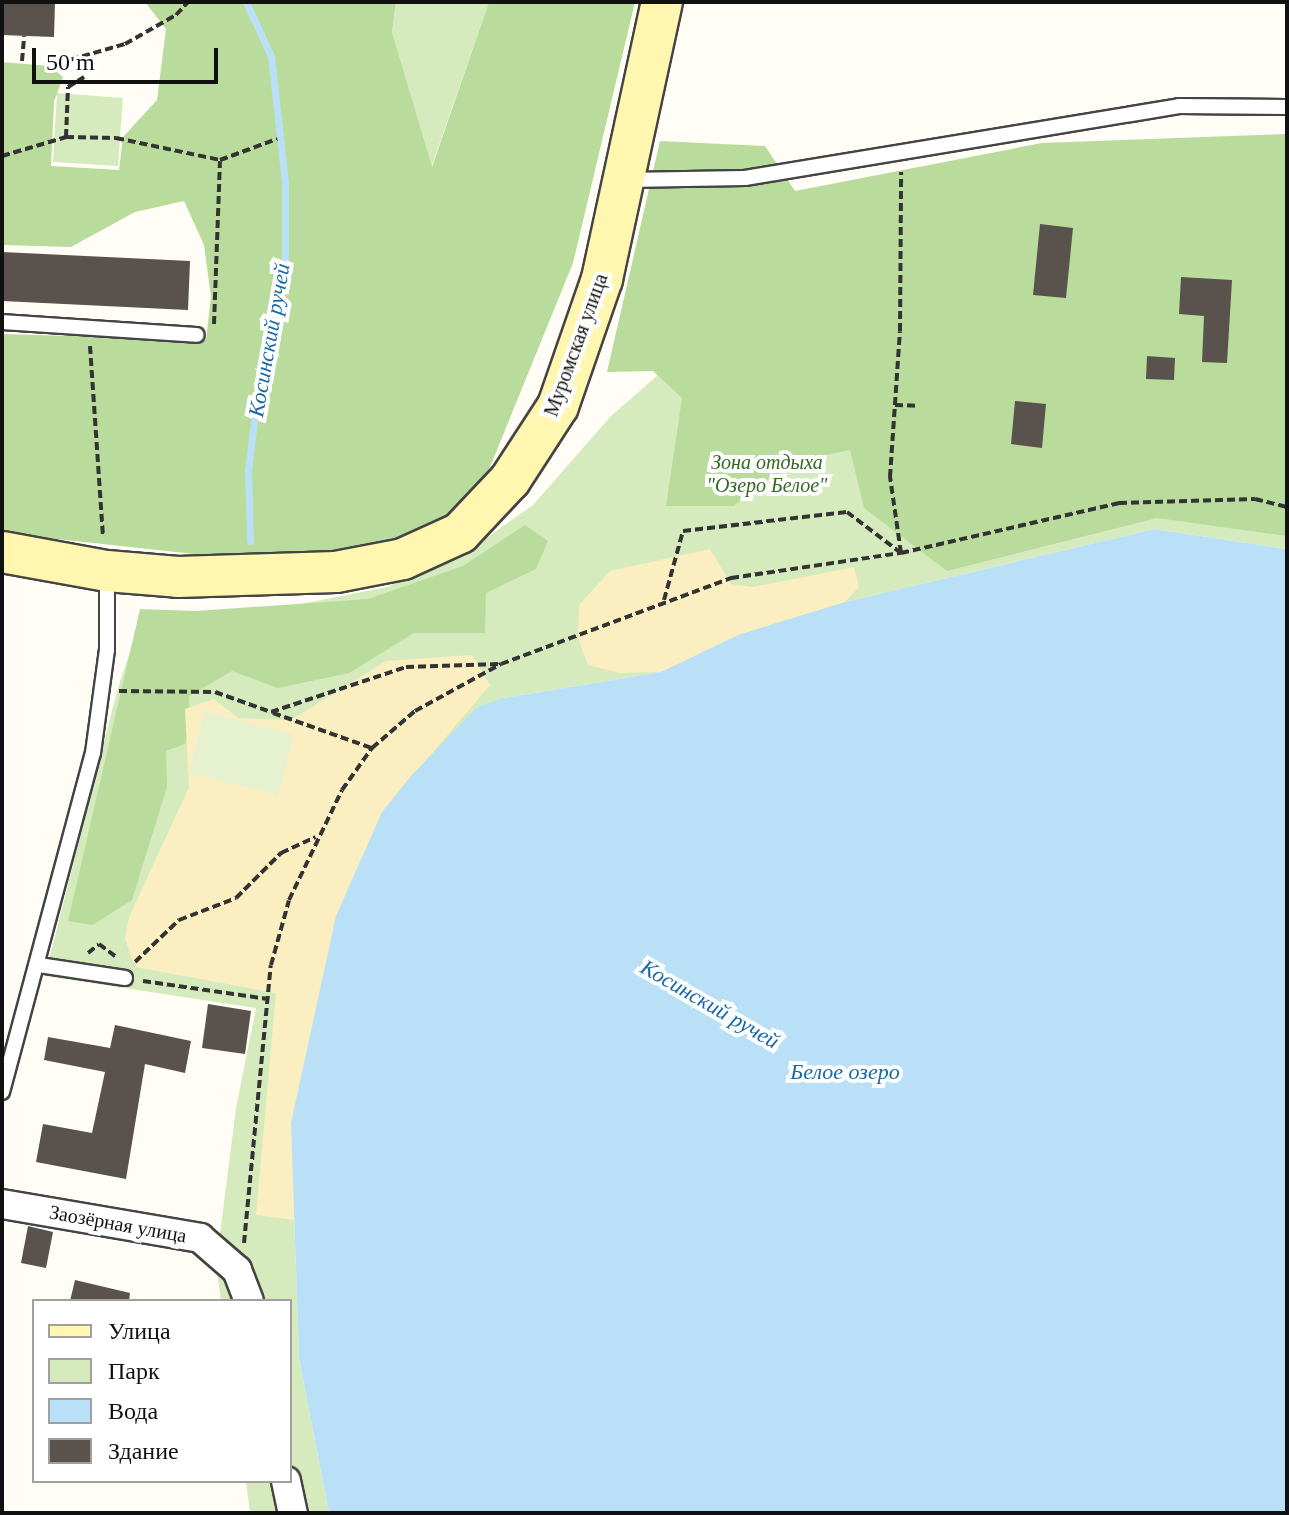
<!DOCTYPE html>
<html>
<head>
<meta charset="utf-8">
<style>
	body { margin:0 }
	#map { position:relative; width:1289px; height:1515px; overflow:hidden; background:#fffdf5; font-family:"Times New Roman",serif }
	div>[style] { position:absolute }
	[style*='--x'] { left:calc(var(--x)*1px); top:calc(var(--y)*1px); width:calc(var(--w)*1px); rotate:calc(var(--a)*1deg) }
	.green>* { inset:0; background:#d5ebbd }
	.forest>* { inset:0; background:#b9dc9c }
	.sand>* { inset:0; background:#fbeec1 }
	.pitch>* { inset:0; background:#e6f2cf }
	.water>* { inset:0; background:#b9e0f7 }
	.stream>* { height:7px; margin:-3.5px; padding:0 3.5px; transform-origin:3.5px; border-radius:3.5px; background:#b9e0f7 }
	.building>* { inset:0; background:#5a524d }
	.path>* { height:4px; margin-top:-2px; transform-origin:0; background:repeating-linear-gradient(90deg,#333 0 8px,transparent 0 12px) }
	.roads { filter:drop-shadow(2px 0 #444) drop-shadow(-2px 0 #444) drop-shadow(0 2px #444) drop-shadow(0 -2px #444) }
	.lane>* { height:14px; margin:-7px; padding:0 7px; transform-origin:7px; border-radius:7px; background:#fff }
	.street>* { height:28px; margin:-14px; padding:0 14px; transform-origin:14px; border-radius:14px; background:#fff }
	.secondary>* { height:40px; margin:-20px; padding:0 20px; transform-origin:20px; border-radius:20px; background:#fff6b0 }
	span { translate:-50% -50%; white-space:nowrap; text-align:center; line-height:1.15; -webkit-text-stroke:8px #fff; paint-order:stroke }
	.street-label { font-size:20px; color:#111 }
	.park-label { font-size:20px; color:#2f6b1f; font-style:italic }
	.water-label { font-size:22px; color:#1768a6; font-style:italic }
	.frame { position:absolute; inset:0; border:4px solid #111; pointer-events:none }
	.legend { position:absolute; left:32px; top:1299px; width:260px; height:184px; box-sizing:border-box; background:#fff; border:2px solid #a0a0a0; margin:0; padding:10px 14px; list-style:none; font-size:24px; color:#111 }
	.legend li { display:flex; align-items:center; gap:16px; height:40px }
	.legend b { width:40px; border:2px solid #a0a0a0 }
	.scale { position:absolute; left:32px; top:48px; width:186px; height:36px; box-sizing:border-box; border:4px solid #111; border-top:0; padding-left:10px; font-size:24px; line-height:28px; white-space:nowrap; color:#111; -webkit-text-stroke:6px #fff; paint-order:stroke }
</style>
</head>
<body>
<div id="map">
	<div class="green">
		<div style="clip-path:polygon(396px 2px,489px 2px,431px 168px,392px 32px)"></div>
		<div style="clip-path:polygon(57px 93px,123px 98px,118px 166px,53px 162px)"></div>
		<div style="clip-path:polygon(743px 301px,1287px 464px,1287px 549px,1154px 529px,845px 602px,738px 635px,661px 672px,503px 698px,382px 812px,336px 916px,291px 1123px,299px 1358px,329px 1513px,250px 1513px,246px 1481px,290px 1481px,290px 1301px,221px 1301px,216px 1265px,236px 1108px,256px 1008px,45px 976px,117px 691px,140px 621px,291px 606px,387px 587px,474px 547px,533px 505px,611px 416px)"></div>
	</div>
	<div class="forest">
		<div style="clip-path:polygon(145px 2px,396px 2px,392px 32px,432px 167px,489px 2px,635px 2px,573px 263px,488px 472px,440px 534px,285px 564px,2px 533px,2px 334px,206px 340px,211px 297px,204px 245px,184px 201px,135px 212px,71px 247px,2px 245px,2px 62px,50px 66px,63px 77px,54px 102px,51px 166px,119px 170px,123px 137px,157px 100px,166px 29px)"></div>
		<div style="clip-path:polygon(1287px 134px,1287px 536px,1157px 518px,947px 571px,864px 508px,850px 450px,797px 461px,733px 506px,666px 506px,682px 398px,653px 371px,607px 372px,660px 141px,765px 146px,795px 191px,1042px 143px)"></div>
		<div style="clip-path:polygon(525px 525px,548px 541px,536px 569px,486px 593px,485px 633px,414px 633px,349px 673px,278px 688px,232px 671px,189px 696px,190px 726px,185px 744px,166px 751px,167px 787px,132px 900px,93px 925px,68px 921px,140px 609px,196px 611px,368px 599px,463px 566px)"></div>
	</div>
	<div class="sand">
		<div style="clip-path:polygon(710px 549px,731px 584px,753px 587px,854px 567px,859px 587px,845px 602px,738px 635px,661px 672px,620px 673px,588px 665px,578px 638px,579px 605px,610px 571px)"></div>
		<div style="clip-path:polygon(472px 655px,490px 685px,382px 812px,336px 916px,291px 1123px,295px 1220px,256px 1215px,276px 993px,135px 967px,125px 939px,129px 917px,189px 787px,185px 709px,214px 699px,238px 718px,291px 720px,386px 661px)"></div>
	</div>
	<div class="pitch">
		<div style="clip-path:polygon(205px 711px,294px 735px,278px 796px,189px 772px)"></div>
	</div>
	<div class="water">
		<div style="clip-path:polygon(1154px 529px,1287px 549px,1287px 1513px,329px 1513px,299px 1358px,291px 1123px,336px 916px,382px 812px,411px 776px,476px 708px,503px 698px,661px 672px,738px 635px,845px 602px)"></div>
	</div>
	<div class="stream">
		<div style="--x:246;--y:2;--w:60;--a:65.2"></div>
		<div style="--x:271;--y:56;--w:127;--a:83.7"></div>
		<div style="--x:285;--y:182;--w:93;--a:90"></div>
		<div style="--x:285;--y:275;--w:92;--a:105.1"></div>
		<div style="--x:261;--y:364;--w:109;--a:96.9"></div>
		<div style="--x:248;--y:472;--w:69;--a:88.3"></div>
	</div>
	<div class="building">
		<div style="clip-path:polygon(2px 2px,55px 2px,54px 37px,2px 35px)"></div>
		<div style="clip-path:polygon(1040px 224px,1073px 228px,1066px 298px,1033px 295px)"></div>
		<div style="clip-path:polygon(2px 252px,190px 261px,188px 310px,2px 301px)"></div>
		<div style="clip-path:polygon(1181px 277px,1232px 280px,1227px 363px,1202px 362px,1204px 316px,1179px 314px)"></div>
		<div style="clip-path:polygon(1147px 356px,1175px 358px,1174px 380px,1146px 379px)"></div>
		<div style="clip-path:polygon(1015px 401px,1046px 404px,1042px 448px,1011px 444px)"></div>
		<div style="clip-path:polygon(208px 1004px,251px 1011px,245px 1054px,202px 1048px)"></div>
		<div style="clip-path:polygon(115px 1025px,191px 1041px,185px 1073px,145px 1064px,126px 1179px,36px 1162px,43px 1124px,92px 1133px,105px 1072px,44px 1060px,48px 1037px,110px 1048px)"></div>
		<div style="clip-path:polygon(28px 1226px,53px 1232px,46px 1268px,21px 1263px)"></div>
		<div style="clip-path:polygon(75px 1280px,130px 1293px,129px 1301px,70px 1301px)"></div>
	</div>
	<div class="path">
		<div style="--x:22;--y:61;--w:25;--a:-85"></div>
		<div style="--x:59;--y:63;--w:69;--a:-16.1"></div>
		<div style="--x:125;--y:44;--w:59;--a:-29.6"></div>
		<div style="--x:176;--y:15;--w:18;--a:-47"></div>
		<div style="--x:66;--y:137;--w:50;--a:-87.7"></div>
		<div style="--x:68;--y:87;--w:19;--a:-32"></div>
		<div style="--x:2;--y:156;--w:67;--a:-16.5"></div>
		<div style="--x:66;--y:137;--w:50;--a:1.1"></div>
		<div style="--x:116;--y:138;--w:106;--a:11.9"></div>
		<div style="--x:220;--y:160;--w:61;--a:-20.2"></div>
		<div style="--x:214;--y:324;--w:163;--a:-87.9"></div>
		<div style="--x:90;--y:346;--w:191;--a:86.1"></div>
		<div style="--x:895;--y:405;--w:23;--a:2"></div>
		<div style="--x:901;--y:553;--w:77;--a:-98.2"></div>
		<div style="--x:890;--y:477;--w:146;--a:-86.1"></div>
		<div style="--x:900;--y:331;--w:159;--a:-89.6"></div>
		<div style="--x:664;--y:600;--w:72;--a:-74.6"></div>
		<div style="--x:683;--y:531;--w:165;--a:-6.6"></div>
		<div style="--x:847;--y:512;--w:68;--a:37.2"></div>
		<div style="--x:119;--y:691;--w:96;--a:0.6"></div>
		<div style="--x:215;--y:692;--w:59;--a:19.7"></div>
		<div style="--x:271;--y:712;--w:142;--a:-18.4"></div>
		<div style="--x:406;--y:667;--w:93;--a:-1.8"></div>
		<div style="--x:273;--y:713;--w:105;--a:19.5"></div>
		<div style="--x:88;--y:953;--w:14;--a:-39"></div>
		<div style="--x:99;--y:944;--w:21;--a:37"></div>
		<div style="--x:135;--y:962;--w:61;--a:-43.7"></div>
		<div style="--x:179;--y:920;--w:61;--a:-21.1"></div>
		<div style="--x:236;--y:898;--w:64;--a:-45"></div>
		<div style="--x:281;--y:853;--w:38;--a:-25"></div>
		<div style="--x:143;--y:981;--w:126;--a:8.2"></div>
		<div style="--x:244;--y:1243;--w:279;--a:-84.5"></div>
		<div style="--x:271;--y:965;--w:67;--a:-74.5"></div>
		<div style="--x:289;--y:900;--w:122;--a:-64.3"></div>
		<div style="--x:342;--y:790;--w:52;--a:-54.5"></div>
		<div style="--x:372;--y:748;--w:57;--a:-40.7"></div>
		<div style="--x:415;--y:711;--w:98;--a:-28.7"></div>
		<div style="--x:501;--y:664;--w:246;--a:-20.5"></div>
		<div style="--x:731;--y:578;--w:172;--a:-8.4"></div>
		<div style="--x:901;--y:553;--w:224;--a:-12.9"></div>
		<div style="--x:1119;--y:503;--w:136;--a:-1.7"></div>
		<div style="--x:1255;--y:499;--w:33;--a:14"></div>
	</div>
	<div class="roads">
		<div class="lane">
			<div style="--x:626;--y:180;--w:119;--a:-1"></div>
			<div style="--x:745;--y:178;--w:440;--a:-9.4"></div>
			<div style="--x:1179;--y:106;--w:108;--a:0.5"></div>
			<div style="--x:2;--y:322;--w:195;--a:3.8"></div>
			<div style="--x:39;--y:965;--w:87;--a:8.6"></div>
			<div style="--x:2;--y:1092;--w:351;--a:-75"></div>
			<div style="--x:93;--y:753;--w:104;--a:-82.3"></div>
			<div style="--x:107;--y:650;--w:75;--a:-90"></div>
		</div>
		<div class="street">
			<div style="--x:2;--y:1204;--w:201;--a:9.7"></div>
			<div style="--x:200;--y:1238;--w:49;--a:40.9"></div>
			<div style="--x:237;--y:1270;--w:33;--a:69"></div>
			<div style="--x:286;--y:1481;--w:33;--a:78"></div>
		</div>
		<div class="secondary">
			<div style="--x:2;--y:552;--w:107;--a:10.3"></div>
			<div style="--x:107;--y:571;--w:71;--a:4.8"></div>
			<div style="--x:178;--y:577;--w:158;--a:-1.8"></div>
			<div style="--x:336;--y:572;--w:68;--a:-11"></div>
			<div style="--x:403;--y:559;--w:63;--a:-24.5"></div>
			<div style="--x:460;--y:533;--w:73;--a:-46.7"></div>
			<div style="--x:510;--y:480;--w:88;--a:-57"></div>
			<div style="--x:558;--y:406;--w:134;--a:-70.9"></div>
			<div style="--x:602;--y:279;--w:283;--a:-77.8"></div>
		</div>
	</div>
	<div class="street-label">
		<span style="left:576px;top:345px;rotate:-70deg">Муромская улица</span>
		<span style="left:118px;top:1224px;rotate:10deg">Заозёрная улица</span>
	</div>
	<div class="park-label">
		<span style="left:767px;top:474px">Зона отдыха<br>"Озеро Белое"</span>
	</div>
	<div class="water-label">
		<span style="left:269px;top:340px;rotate:-80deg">Косинский ручей</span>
		<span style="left:710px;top:1004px;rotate:30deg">Косинский ручей</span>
		<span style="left:845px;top:1072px">Белое озеро</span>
	</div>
	<div class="frame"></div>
	<ul class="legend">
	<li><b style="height:10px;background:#fff6b0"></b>Улица</li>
	<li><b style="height:22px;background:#d5ebbd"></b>Парк</li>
	<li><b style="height:22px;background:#b9e0f7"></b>Вода</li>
	<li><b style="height:22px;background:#5a524d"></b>Здание</li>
	</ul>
	<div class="scale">50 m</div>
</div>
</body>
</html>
